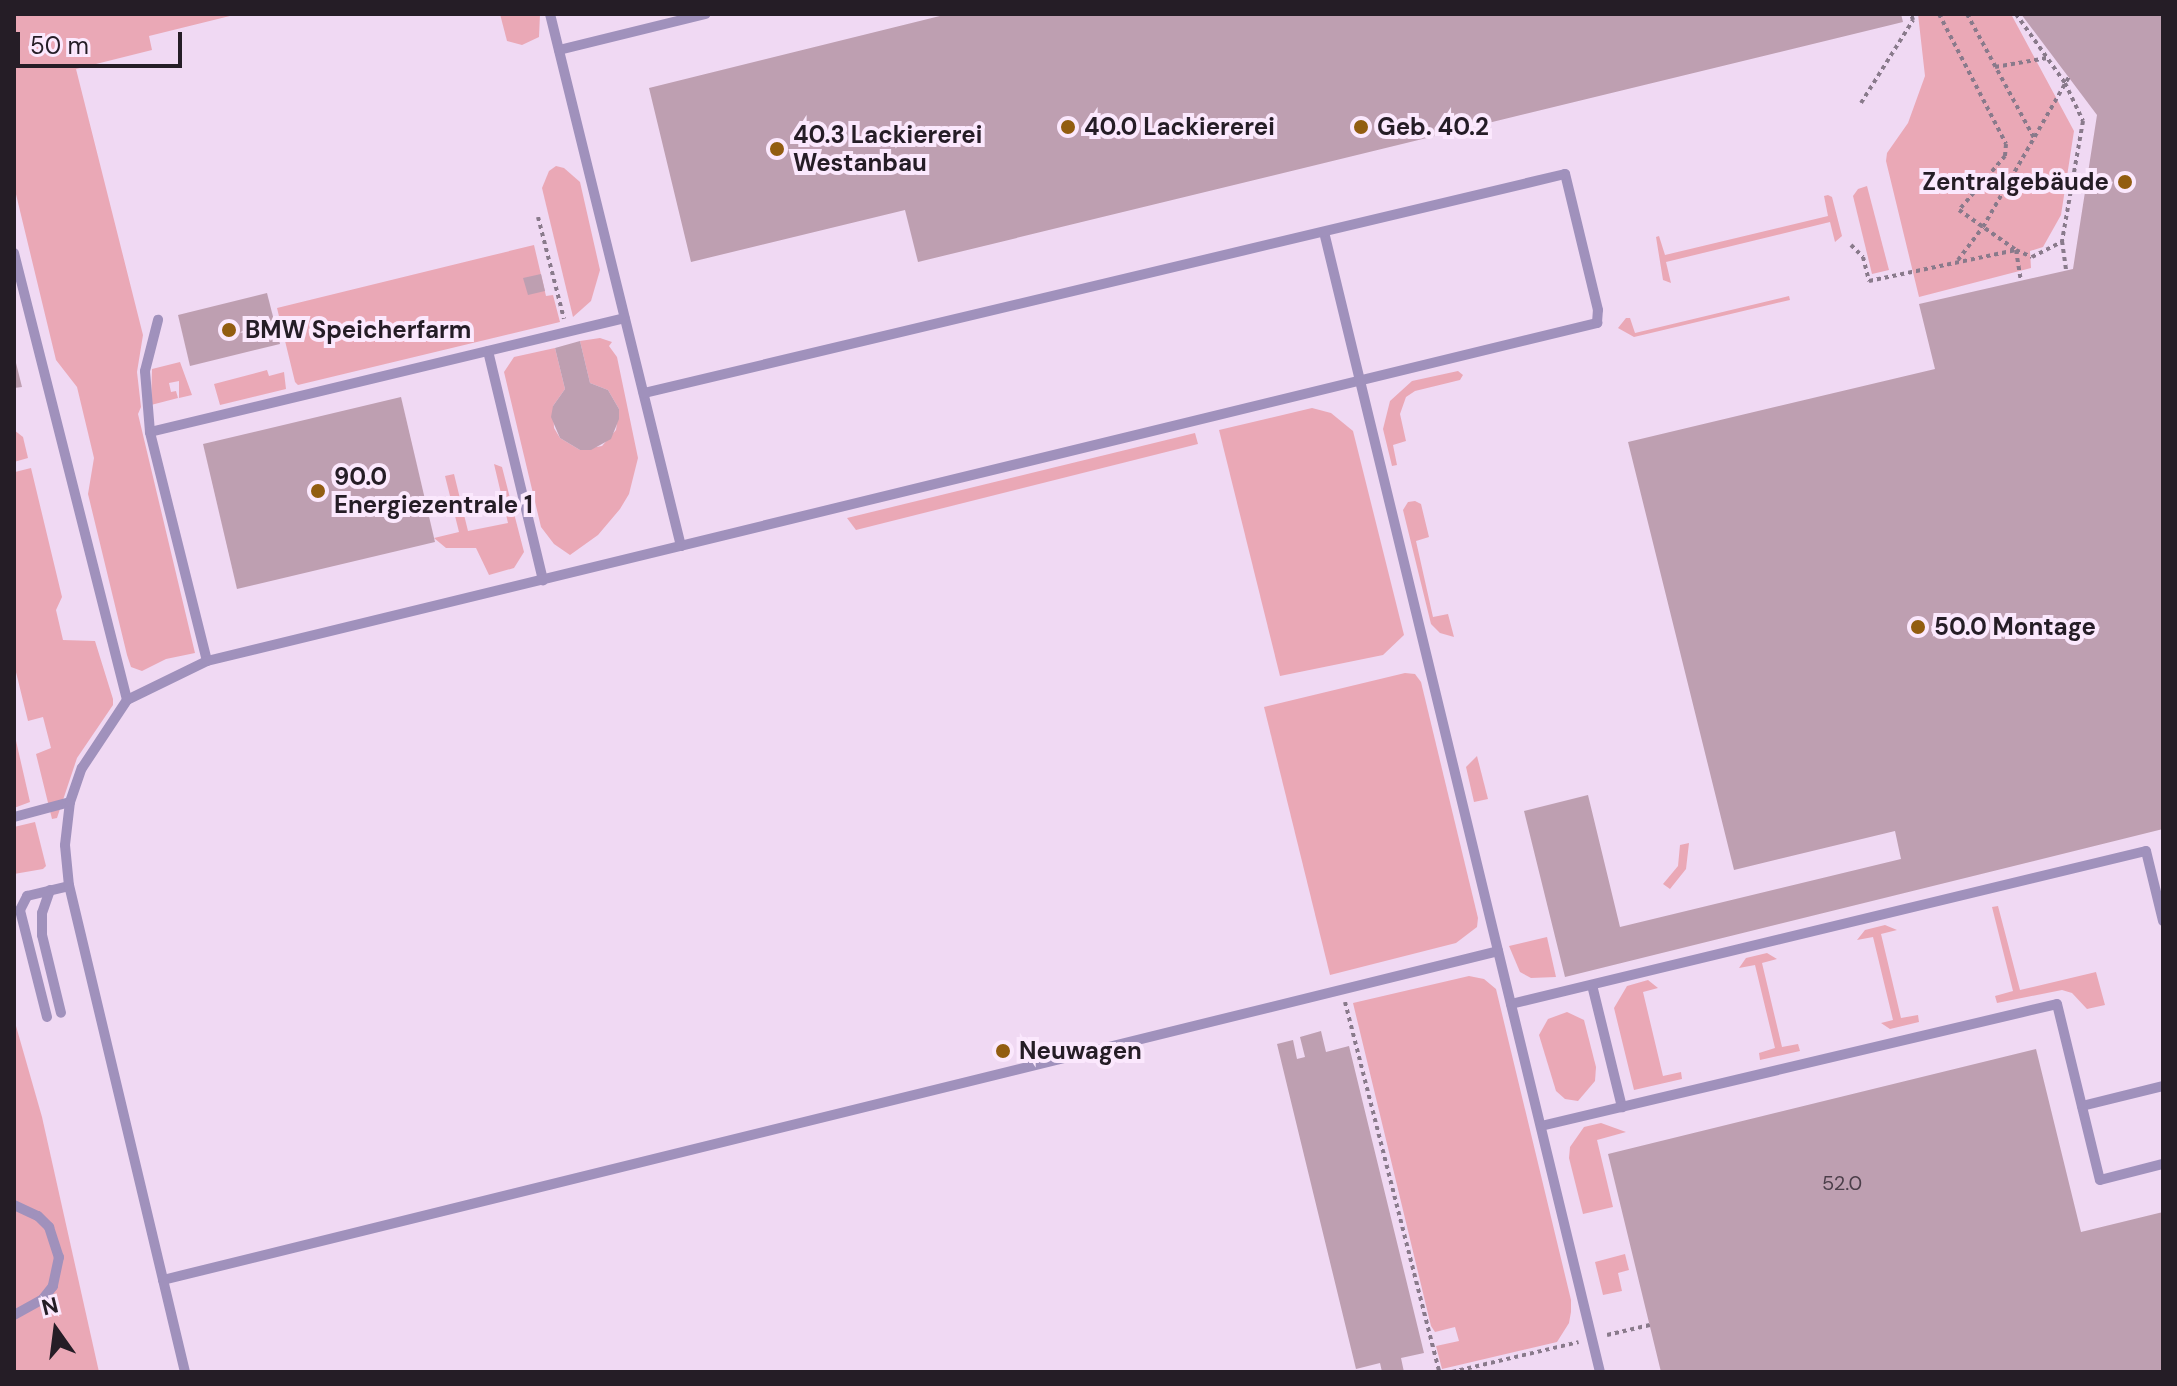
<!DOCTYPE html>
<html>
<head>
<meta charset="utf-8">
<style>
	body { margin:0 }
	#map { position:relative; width:2177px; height:1386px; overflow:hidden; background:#f0d9f3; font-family:"DM Sans",sans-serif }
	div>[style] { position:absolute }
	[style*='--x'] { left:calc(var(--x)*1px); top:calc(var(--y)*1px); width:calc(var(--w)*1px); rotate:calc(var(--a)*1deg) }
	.green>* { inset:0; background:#eaa8b6 }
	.building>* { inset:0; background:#be9fb1 }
	.path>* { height:4px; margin-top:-2px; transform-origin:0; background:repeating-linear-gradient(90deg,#897a8b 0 4px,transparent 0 8px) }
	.service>* { height:10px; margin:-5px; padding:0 5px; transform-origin:5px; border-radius:5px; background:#a091bc }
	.dots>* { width:22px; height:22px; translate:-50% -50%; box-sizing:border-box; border:4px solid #fbe8fd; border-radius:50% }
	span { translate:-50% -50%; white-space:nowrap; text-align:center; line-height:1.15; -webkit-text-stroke:8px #fbe8fd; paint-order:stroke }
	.number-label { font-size:20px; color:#4b3e49 }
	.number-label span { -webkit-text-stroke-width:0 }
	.poi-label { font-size:24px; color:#251d26; font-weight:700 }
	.left { translate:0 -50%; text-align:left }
	.right { translate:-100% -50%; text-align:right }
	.frame { position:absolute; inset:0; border:16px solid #251d26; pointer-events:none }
	.north { position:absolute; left:16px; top:1290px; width:80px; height:80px; -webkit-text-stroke:6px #fbe8fd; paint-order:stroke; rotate:346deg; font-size:22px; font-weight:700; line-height:32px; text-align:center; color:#251d26 }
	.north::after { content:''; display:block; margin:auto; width:28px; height:36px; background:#251d26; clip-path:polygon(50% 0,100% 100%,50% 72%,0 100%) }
	.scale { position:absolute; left:16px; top:32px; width:166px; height:36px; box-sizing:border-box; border:4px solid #251d26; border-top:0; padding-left:10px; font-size:24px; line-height:28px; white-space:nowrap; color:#251d26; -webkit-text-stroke:6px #fbe8fd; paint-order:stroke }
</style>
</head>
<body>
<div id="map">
	<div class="green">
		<div style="clip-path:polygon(14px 14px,238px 14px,149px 36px,152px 50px,76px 69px,143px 335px,137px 372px,141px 407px,138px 414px,195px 653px,166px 659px,142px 671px,131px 667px,127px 655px,88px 494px,94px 458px,77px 387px,56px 360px,14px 186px)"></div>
		<div style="clip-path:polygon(500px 14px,540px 14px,539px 37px,522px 45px,507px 41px)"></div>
		<div style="clip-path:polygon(1918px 14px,2011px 14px,2074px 131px,2061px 215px,2043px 247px,2030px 251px,2031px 268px,1919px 297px,1886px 161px,1887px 153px,1908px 123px,1925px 76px)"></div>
		<div style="clip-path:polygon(556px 166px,564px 168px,580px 182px,600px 270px,591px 301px,573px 317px,542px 188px,549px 171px)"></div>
		<div style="clip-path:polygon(1867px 186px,1889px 270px,1872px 274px,1853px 196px,1858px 189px)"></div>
		<div style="clip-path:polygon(1828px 195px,1832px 197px,1842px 236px,1835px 242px,1830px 222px,1666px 262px,1671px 283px,1663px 280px,1656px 237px,1659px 236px,1665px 255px,1828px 216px,1824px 196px)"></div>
		<div style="clip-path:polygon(534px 245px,546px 296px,553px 295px,560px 322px,298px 385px,295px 382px,277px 308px)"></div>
		<div style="clip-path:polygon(1789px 296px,1790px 300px,1634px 337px,1618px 328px,1626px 318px,1630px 318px,1635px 333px)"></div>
		<div style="clip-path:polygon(600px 338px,612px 342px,609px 346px,617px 357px,638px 458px,629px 494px,620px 509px,598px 535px,570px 555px,554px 544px,541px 527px,504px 372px,514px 357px,555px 348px,565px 389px,553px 406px,554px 428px,560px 438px,580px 450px,602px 446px,616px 430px,619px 409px,608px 390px,590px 383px,580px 341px)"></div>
		<div style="clip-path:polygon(180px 362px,192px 395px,179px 398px,179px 381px,169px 383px,171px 392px,176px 391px,178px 398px,151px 405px,152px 369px)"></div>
		<div style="clip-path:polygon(267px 370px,269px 376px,284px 372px,286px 389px,220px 405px,214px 384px)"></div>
		<div style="clip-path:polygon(1458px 371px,1463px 375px,1460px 380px,1415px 391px,1406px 397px,1400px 414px,1406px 441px,1393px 445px,1397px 465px,1392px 466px,1383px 429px,1390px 401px,1412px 381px)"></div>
		<div style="clip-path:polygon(1312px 408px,1331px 413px,1353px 431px,1404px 635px,1383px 655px,1280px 676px,1219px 430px)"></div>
		<div style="clip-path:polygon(14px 430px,23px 437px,28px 458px,14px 462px)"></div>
		<div style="clip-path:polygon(1195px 433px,1198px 444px,856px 530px,847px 518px)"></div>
		<div style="clip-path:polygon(494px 464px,502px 467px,524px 552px,514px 568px,489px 575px,476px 548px,446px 548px,434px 538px,459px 532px,445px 476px,454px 474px,468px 531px,508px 523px)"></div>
		<div style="clip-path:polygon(14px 468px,15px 472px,31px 468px,62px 597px,56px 610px,63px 640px,95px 641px,113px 699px,113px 705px,77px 758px,57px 818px,52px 819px,36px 754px,51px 748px,43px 717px,28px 721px,14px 664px)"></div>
		<div style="clip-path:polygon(1415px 501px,1421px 504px,1429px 537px,1416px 541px,1433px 617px,1448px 614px,1454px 637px,1440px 633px,1431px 624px,1403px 510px,1408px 502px)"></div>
		<div style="clip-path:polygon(1405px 673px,1415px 674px,1421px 682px,1478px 918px,1477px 927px,1456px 943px,1330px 975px,1264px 707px)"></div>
		<div style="clip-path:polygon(14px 732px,30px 802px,14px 808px)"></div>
		<div style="clip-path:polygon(1477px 756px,1488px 799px,1474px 802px,1466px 767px)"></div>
		<div style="clip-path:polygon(35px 822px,46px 866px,43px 869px,14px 874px,14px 827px)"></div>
		<div style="clip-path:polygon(1689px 843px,1686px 869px,1670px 889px,1663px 884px,1678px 866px,1680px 845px)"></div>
		<div style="clip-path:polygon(1998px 906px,2020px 990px,2096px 972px,2105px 1005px,2087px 1009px,2072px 993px,2062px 990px,1997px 1003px,1995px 996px,2013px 991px,1992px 907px)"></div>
		<div style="clip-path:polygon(1885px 925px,1897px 930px,1881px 934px,1901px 1018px,1918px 1015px,1919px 1022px,1890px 1029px,1881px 1023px,1893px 1020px,1873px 937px,1857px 940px,1865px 930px)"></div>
		<div style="clip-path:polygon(1547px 937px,1556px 977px,1531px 978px,1520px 972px,1509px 946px)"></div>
		<div style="clip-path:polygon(1767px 953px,1777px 959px,1762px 963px,1782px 1047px,1798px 1044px,1800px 1051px,1760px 1060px,1759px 1053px,1775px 1048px,1755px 965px,1739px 968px,1746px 958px)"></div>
		<div style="clip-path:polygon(1469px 976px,1484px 979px,1496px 989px,1571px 1300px,1571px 1312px,1569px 1323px,1557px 1342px,1442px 1369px,1436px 1346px,1459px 1341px,1455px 1327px,1435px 1332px,1431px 1326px,1353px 1003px)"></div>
		<div style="clip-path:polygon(1648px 980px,1658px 988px,1643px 992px,1663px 1076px,1681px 1072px,1682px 1079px,1634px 1090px,1614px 1008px,1627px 986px)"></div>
		<div style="clip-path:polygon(1567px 1012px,1584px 1020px,1596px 1067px,1595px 1081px,1578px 1101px,1565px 1099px,1556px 1091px,1539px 1035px,1548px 1019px)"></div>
		<div style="clip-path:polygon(14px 1019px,42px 1117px,99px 1372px,14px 1372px)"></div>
		<div style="clip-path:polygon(1601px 1123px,1626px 1132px,1597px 1140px,1613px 1207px,1583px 1214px,1569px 1158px,1570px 1147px,1584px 1127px)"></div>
		<div style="clip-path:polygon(1625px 1254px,1629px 1270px,1618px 1273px,1622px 1291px,1603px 1295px,1595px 1262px)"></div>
	</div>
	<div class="building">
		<div style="clip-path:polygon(948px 14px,1901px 14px,1903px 22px,918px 262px,905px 210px,691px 262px,649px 88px)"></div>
		<div style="clip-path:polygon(2021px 14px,2163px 14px,2163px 829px,1565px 977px,1524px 811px,1588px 795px,1620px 927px,1901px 859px,1895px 831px,1734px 870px,1628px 442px,1935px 369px,1919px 304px,2073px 269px,2097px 115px)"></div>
		<div style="clip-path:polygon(541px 274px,545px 291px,528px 295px,523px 278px)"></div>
		<div style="clip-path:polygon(267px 293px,280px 344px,190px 366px,178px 315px)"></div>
		<div style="clip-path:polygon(580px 341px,590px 383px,608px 390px,619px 409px,619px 419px,611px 439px,591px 450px,580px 450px,560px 438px,551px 417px,553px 406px,565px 389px,555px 348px)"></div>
		<div style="clip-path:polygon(15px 359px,22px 387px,14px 388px,14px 360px)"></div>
		<div style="clip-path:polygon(401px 397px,435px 542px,237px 589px,203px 444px)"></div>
		<div style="clip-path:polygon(1321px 1031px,1326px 1052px,1349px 1046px,1424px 1353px,1401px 1358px,1404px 1372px,1382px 1372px,1380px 1363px,1356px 1369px,1277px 1044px,1293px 1040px,1297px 1059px,1305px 1057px,1300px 1037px)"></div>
		<div style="clip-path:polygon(2036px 1049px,2081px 1232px,2163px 1212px,2163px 1372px,1661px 1372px,1608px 1154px)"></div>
	</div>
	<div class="path">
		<div style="--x:1939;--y:14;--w:146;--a:62.7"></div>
		<div style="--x:2006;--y:144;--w:12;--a:95"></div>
		<div style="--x:2005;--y:156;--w:71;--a:130.4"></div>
		<div style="--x:1959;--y:210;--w:70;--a:35.1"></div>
		<div style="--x:2016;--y:250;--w:31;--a:81"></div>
		<div style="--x:1967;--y:14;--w:141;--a:61.6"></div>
		<div style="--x:2016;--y:14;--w:85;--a:54.6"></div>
		<div style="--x:2065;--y:83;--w:42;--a:64.7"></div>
		<div style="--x:2083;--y:121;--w:122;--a:99.9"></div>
		<div style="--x:2062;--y:241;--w:30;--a:82"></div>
		<div style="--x:1995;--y:67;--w:53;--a:-9.8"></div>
		<div style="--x:1861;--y:103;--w:98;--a:-57.9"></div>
		<div style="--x:1913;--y:20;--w:6;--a:-108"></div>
		<div style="--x:538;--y:217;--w:105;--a:75.7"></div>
		<div style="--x:1851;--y:245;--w:17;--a:45"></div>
		<div style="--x:1863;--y:257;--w:25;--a:76"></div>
		<div style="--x:1869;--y:281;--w:150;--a:-11.9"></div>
		<div style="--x:2016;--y:250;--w:17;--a:24"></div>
		<div style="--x:2032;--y:257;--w:33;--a:-27"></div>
		<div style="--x:1958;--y:260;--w:41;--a:-52.9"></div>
		<div style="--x:1983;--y:227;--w:173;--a:-60.2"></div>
		<div style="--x:1345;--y:1002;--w:382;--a:75.7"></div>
		<div style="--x:1607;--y:1335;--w:44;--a:-13.1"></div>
		<div style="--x:1452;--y:1372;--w:130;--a:-13.3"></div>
	</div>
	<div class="service">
		<div style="--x:550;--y:14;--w:548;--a:76.17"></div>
		<div style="--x:559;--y:50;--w:151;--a:-13.8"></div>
		<div style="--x:1324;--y:232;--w:1173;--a:76.39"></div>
		<div style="--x:14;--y:253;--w:461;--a:75.8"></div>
		<div style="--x:488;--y:351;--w:236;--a:76.5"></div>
		<div style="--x:150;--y:432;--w:61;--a:-94.7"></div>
		<div style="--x:145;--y:371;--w:53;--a:-75.7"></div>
		<div style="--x:207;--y:661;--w:236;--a:-104"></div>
		<div style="--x:150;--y:432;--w:488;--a:-13.5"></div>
		<div style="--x:14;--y:817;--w:58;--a:-15"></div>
		<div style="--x:50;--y:890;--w:24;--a:109"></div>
		<div style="--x:42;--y:913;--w:22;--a:90"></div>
		<div style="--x:42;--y:935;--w:80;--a:76.3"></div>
		<div style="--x:1592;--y:985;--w:126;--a:76.2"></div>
		<div style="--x:1511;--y:1004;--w:653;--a:-13.55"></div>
		<div style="--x:2146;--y:851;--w:72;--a:76.3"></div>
		<div style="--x:47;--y:1017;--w:110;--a:-104.2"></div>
		<div style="--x:20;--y:910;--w:16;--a:-63"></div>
		<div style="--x:27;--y:896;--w:43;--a:-13.4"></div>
		<div style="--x:2082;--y:1106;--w:83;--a:-13.9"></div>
		<div style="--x:1541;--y:1126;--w:530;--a:-13.3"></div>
		<div style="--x:2057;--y:1004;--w:181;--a:76.3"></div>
		<div style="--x:2100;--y:1180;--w:65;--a:-14.3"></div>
		<div style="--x:14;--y:1205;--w:26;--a:25"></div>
		<div style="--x:38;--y:1216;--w:16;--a:45"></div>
		<div style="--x:49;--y:1227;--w:32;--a:72"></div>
		<div style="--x:59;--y:1257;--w:30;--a:102"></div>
		<div style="--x:53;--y:1286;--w:16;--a:128"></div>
		<div style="--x:43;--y:1299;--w:33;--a:151"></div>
		<div style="--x:163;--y:1280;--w:1375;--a:-13.84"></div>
		<div style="--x:185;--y:1372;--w:500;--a:-103.4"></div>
		<div style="--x:69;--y:886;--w:41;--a:-95.6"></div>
		<div style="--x:65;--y:845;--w:43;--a:-83.4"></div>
		<div style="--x:70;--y:802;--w:36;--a:-71"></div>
		<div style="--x:82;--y:768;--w:82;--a:-56.5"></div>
		<div style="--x:127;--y:700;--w:89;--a:-26"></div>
		<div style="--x:207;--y:661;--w:1431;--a:-13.67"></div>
		<div style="--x:1597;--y:323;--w:13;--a:-86"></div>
		<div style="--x:1598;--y:310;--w:140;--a:-103.6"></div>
		<div style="--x:1565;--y:174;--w:947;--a:166.62"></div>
	</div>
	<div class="dots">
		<div style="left:1068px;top:127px;background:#925d11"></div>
		<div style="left:1361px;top:127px;background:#925d11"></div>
		<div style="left:777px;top:149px;background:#925d11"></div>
		<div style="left:2125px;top:182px;background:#925d11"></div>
		<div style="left:229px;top:330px;background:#925d11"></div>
		<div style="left:318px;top:491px;background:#925d11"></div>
		<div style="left:1918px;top:627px;background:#925d11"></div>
		<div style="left:1003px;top:1051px;background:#925d11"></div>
	</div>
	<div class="number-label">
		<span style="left:1842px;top:1183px">52.0</span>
	</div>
	<div class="poi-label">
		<span class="left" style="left:1084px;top:127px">40.0 Lackiererei</span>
		<span class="left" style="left:1377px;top:127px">Geb. 40.2</span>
		<span class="left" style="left:793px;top:149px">40.3 Lackiererei<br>Westanbau</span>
		<span class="right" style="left:2109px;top:182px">Zentralgebäude</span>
		<span class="left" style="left:245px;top:330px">BMW Speicherfarm</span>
		<span class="left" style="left:334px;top:491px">90.0<br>Energiezentrale 1</span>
		<span class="left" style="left:1934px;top:627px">50.0 Montage</span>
		<span class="left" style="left:1019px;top:1051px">Neuwagen</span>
	</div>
	<div class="frame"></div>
	<div class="north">N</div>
	<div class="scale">50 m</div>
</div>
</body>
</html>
